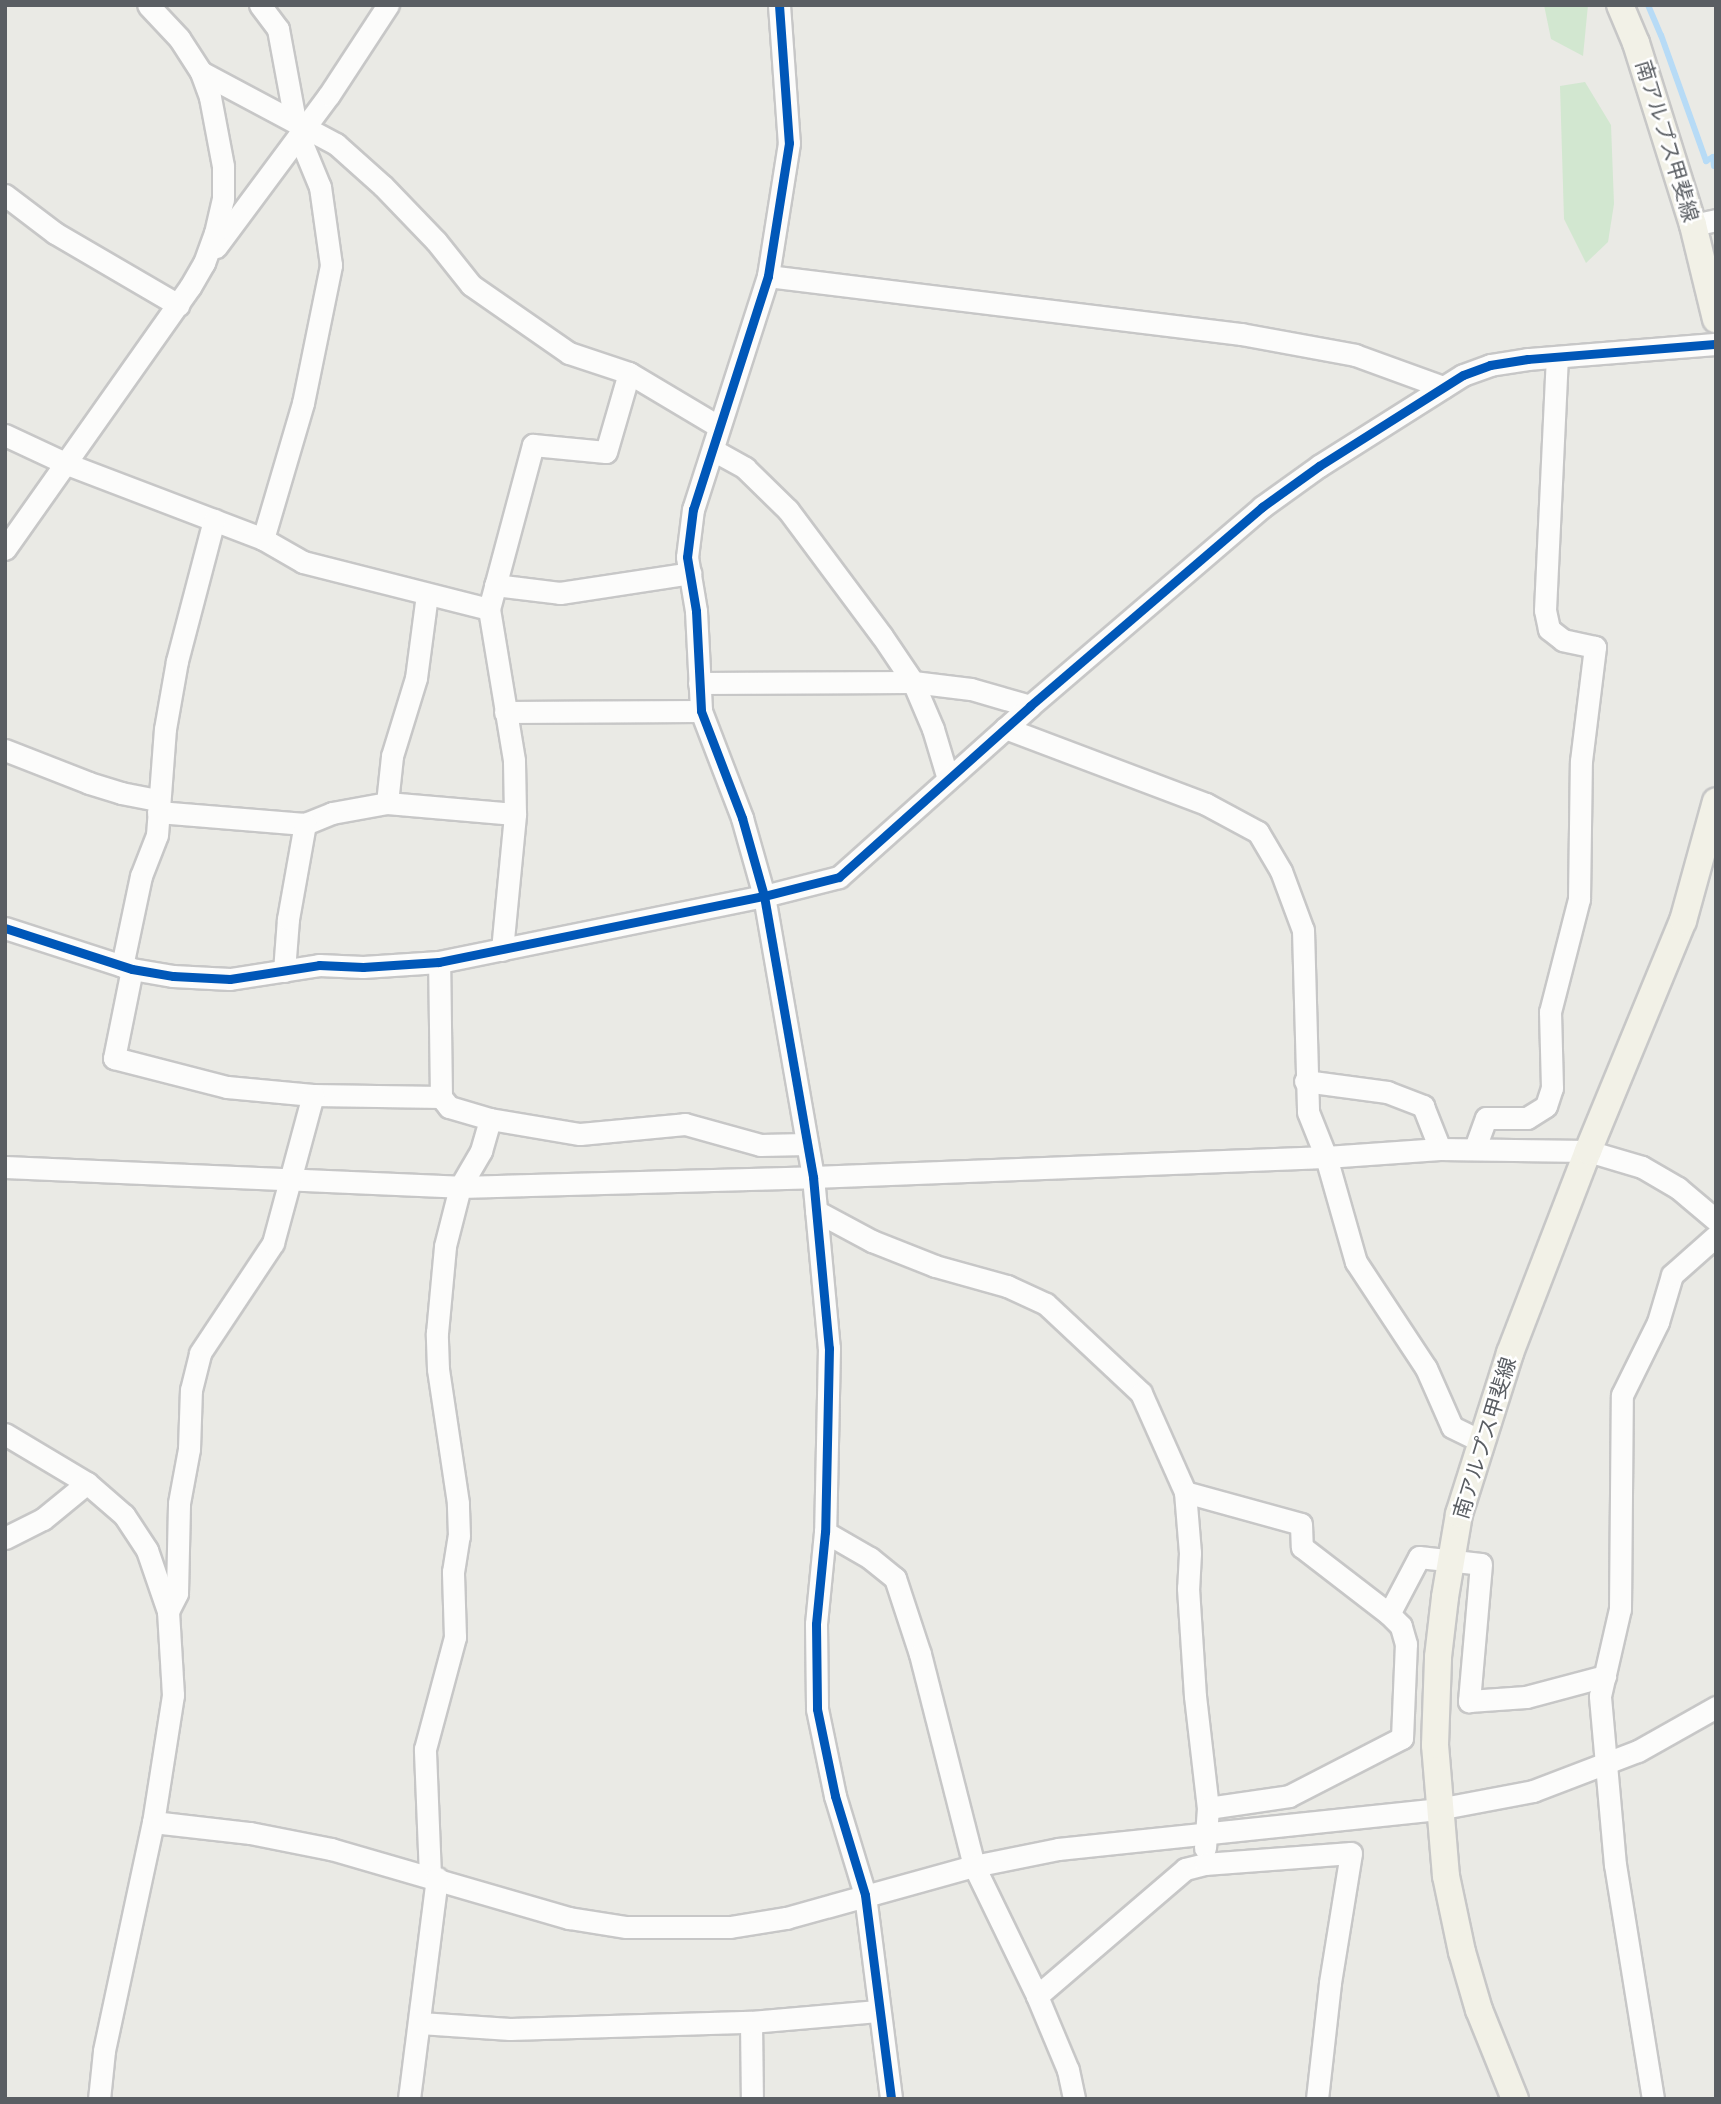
<!DOCTYPE html>
<html>
<head>
<meta charset="utf-8">
<style>
	body { margin:0 }
	#map { position:relative; width:1721px; height:2104px; overflow:hidden; background:#eaeae5; font-family:Inter,"Noto Sans JP",sans-serif }
	div>[style] { position:absolute }
	[style*='--x'] { left:calc(var(--x)*1px); top:calc(var(--y)*1px); width:calc(var(--w)*1px); rotate:calc(var(--a)*1deg) }
	.green>* { inset:0; background:#d2e7d0 }
	.stream>* { height:6px; margin:-3px; padding:0 3px; transform-origin:3px; border-radius:3px; background:#b7dbf6 }
	.roads { filter:drop-shadow(2px 0 #c7c7c7) drop-shadow(-2px 0 #c7c7c7) drop-shadow(0 2px #c7c7c7) drop-shadow(0 -2px #c7c7c7) }
	.minor>* { height:21px; margin:-10.5px; padding:0 10.5px; transform-origin:10.5px; border-radius:10.5px; background:#fcfcfb }
	.major>* { height:26px; margin:-13px; padding:0 13px; transform-origin:13px; border-radius:13px; background:#f2f1e7 }
	.cycleway>* { height:9px; margin:-4.5px; padding:0 4.5px; transform-origin:4.5px; border-radius:4.5px; background:#0057b8 }
	span { translate:-50% -50%; white-space:nowrap; text-align:center; line-height:1.15; -webkit-text-stroke:5px #fff; paint-order:stroke }
	.street-label { font-size:21px; color:#5a5e63 }
	.frame { position:absolute; inset:0; border:7px solid #5a5e63; pointer-events:none }
</style>
</head>
<body>
<div id="map">
	<div class="green">
		<div style="clip-path:polygon(1544px 5px,1588px 5px,1583px 56px,1551px 39px)"></div>
		<div style="clip-path:polygon(1585px 82px,1611px 125px,1614px 204px,1608px 242px,1586px 263px,1564px 219px,1560px 86px)"></div>
	</div>
	<div class="stream">
		<div style="--x:1648;--y:5;--w:33;--a:67"></div>
		<div style="--x:1661;--y:35;--w:134;--a:70.3"></div>
		<div style="--x:1706;--y:161;--w:8;--a:-30"></div>
		<div style="--x:1713;--y:157;--w:9;--a:84"></div>
	</div>
	<div class="roads">
		<div class="minor">
			<div style="--x:260;--y:5;--w:30;--a:53"></div>
			<div style="--x:278;--y:29;--w:94;--a:79.5"></div>
			<div style="--x:779;--y:5;--w:138;--a:85.9"></div>
			<div style="--x:789;--y:143;--w:135;--a:99"></div>
			<div style="--x:768;--y:276;--w:245;--a:107.8"></div>
			<div style="--x:693;--y:509;--w:48;--a:97.1"></div>
			<div style="--x:687;--y:557;--w:55;--a:80.5"></div>
			<div style="--x:696;--y:611;--w:100;--a:87.1"></div>
			<div style="--x:701;--y:711;--w:115;--a:69"></div>
			<div style="--x:742;--y:818;--w:81;--a:74.2"></div>
			<div style="--x:764;--y:896;--w:285;--a:80.1"></div>
			<div style="--x:813;--y:1177;--w:172;--a:84.7"></div>
			<div style="--x:829;--y:1348;--w:184;--a:91.2"></div>
			<div style="--x:825;--y:1532;--w:92;--a:95.6"></div>
			<div style="--x:816;--y:1624;--w:85;--a:89.3"></div>
			<div style="--x:817;--y:1709;--w:89;--a:78.3"></div>
			<div style="--x:835;--y:1796;--w:103;--a:73.1"></div>
			<div style="--x:865;--y:1895;--w:206;--a:82.7"></div>
			<div style="--x:201;--y:72;--w:153;--a:28.1"></div>
			<div style="--x:336;--y:144;--w:63;--a:41.8"></div>
			<div style="--x:383;--y:186;--w:76;--a:46.1"></div>
			<div style="--x:436;--y:241;--w:56;--a:51.5"></div>
			<div style="--x:471;--y:285;--w:119;--a:34.8"></div>
			<div style="--x:569;--y:353;--w:63;--a:18.4"></div>
			<div style="--x:629;--y:373;--w:104;--a:30.8"></div>
			<div style="--x:5;--y:195;--w:63;--a:37.2"></div>
			<div style="--x:55;--y:233;--w:143;--a:30.3"></div>
			<div style="--x:1693;--y:225;--w:24;--a:-12"></div>
			<div style="--x:216;--y:247;--w:189;--a:-53.4"></div>
			<div style="--x:329;--y:95;--w:108;--a:-56.8"></div>
			<div style="--x:768;--y:276;--w:477;--a:7"></div>
			<div style="--x:1241;--y:334;--w:116;--a:10.4"></div>
			<div style="--x:1355;--y:355;--w:94;--a:20"></div>
			<div style="--x:5;--y:435;--w:68;--a:25.1"></div>
			<div style="--x:67;--y:464;--w:210;--a:20.9"></div>
			<div style="--x:263;--y:539;--w:46;--a:29.9"></div>
			<div style="--x:303;--y:562;--w:192;--a:14.2"></div>
			<div style="--x:713;--y:450;--w:37;--a:29"></div>
			<div style="--x:745;--y:468;--w:60;--a:44.3"></div>
			<div style="--x:788;--y:510;--w:157;--a:53.3"></div>
			<div style="--x:882;--y:636;--w:55;--a:56"></div>
			<div style="--x:913;--y:682;--w:51;--a:66.9"></div>
			<div style="--x:933;--y:729;--w:52;--a:73.3"></div>
			<div style="--x:263;--y:539;--w:142;--a:-73.6"></div>
			<div style="--x:303;--y:403;--w:141;--a:-78.5"></div>
			<div style="--x:331;--y:265;--w:79;--a:-98"></div>
			<div style="--x:320;--y:187;--w:55;--a:-112.4"></div>
			<div style="--x:5;--y:549;--w:321;--a:-54.8"></div>
			<div style="--x:190;--y:287;--w:28;--a:-60"></div>
			<div style="--x:204;--y:263;--w:32;--a:-70"></div>
			<div style="--x:215;--y:233;--w:35;--a:-77"></div>
			<div style="--x:223;--y:199;--w:33;--a:-90"></div>
			<div style="--x:223;--y:166;--w:70;--a:-100.7"></div>
			<div style="--x:210;--y:97;--w:27;--a:-110"></div>
			<div style="--x:201;--y:72;--w:40;--a:-122.9"></div>
			<div style="--x:179;--y:38;--w:45;--a:-133.2"></div>
			<div style="--x:495;--y:585;--w:65;--a:7"></div>
			<div style="--x:560;--y:593;--w:132;--a:-8.7"></div>
			<div style="--x:699;--y:683;--w:214;--a:-0.3"></div>
			<div style="--x:913;--y:682;--w:58;--a:6.9"></div>
			<div style="--x:971;--y:689;--w:61;--a:16.1"></div>
			<div style="--x:505;--y:712;--w:196;--a:-0.3"></div>
			<div style="--x:1005;--y:728;--w:215;--a:20.7"></div>
			<div style="--x:1206;--y:804;--w:59;--a:28.3"></div>
			<div style="--x:1258;--y:832;--w:45;--a:59.5"></div>
			<div style="--x:1281;--y:871;--w:63;--a:69.6"></div>
			<div style="--x:1303;--y:930;--w:182;--a:88.4"></div>
			<div style="--x:1308;--y:1112;--w:48;--a:68.2"></div>
			<div style="--x:1326;--y:1157;--w:109;--a:74.1"></div>
			<div style="--x:1356;--y:1262;--w:127;--a:56.6"></div>
			<div style="--x:1426;--y:1368;--w:64;--a:66.2"></div>
			<div style="--x:1452;--y:1427;--w:32;--a:26"></div>
			<div style="--x:5;--y:750;--w:90;--a:21.4"></div>
			<div style="--x:89;--y:783;--w:34;--a:17"></div>
			<div style="--x:121;--y:793;--w:38;--a:11"></div>
			<div style="--x:387;--y:803;--w:47;--a:-83.9"></div>
			<div style="--x:392;--y:756;--w:82;--a:-72.9"></div>
			<div style="--x:416;--y:678;--w:84;--a:-82.5"></div>
			<div style="--x:158;--y:812;--w:147;--a:4.7"></div>
			<div style="--x:305;--y:824;--w:29;--a:-22"></div>
			<div style="--x:332;--y:813;--w:56;--a:-10.3"></div>
			<div style="--x:387;--y:803;--w:128;--a:4.9"></div>
			<div style="--x:5;--y:928;--w:133;--a:17.9"></div>
			<div style="--x:132;--y:969;--w:42;--a:9.7"></div>
			<div style="--x:173;--y:976;--w:57;--a:3"></div>
			<div style="--x:230;--y:979;--w:90;--a:-8.9"></div>
			<div style="--x:319;--y:965;--w:44;--a:2.6"></div>
			<div style="--x:363;--y:967;--w:76;--a:-3.8"></div>
			<div style="--x:439;--y:962;--w:332;--a:-11.5"></div>
			<div style="--x:764;--y:896;--w:77;--a:-14.2"></div>
			<div style="--x:839;--y:877;--w:256;--a:-41.8"></div>
			<div style="--x:1030;--y:706;--w:306;--a:-40.6"></div>
			<div style="--x:1262;--y:507;--w:70;--a:-35.7"></div>
			<div style="--x:1319;--y:466;--w:170;--a:-32.3"></div>
			<div style="--x:1463;--y:375;--w:29;--a:-20"></div>
			<div style="--x:1490;--y:365;--w:38;--a:-9"></div>
			<div style="--x:1528;--y:359;--w:189;--a:-4.6"></div>
			<div style="--x:502;--y:950;--w:137;--a:-84.5"></div>
			<div style="--x:515;--y:814;--w:54;--a:-91.1"></div>
			<div style="--x:514;--y:760;--w:153;--a:-99.4"></div>
			<div style="--x:489;--y:609;--w:170;--a:-75"></div>
			<div style="--x:533;--y:445;--w:73;--a:5.5"></div>
			<div style="--x:606;--y:452;--w:82;--a:-73.8"></div>
			<div style="--x:122;--y:966;--w:92;--a:-78.1"></div>
			<div style="--x:141;--y:876;--w:44;--a:-68.7"></div>
			<div style="--x:157;--y:835;--w:106;--a:-85.7"></div>
			<div style="--x:165;--y:729;--w:69;--a:-80"></div>
			<div style="--x:177;--y:661;--w:146;--a:-75.3"></div>
			<div style="--x:132;--y:969;--w:91;--a:101.4"></div>
			<div style="--x:114;--y:1058;--w:117;--a:14.4"></div>
			<div style="--x:227;--y:1087;--w:86;--a:5.3"></div>
			<div style="--x:313;--y:1095;--w:128;--a:0.9"></div>
			<div style="--x:284;--y:971;--w:52;--a:-85.6"></div>
			<div style="--x:288;--y:919;--w:97;--a:-79.9"></div>
			<div style="--x:1305;--y:1081;--w:83;--a:7.6"></div>
			<div style="--x:1387;--y:1092;--w:39;--a:21"></div>
			<div style="--x:1423;--y:1106;--w:46;--a:68.4"></div>
			<div style="--x:490;--y:1119;--w:91;--a:9.5"></div>
			<div style="--x:580;--y:1134;--w:105;--a:-5.4"></div>
			<div style="--x:685;--y:1124;--w:78;--a:15.6"></div>
			<div style="--x:760;--y:1145;--w:47;--a:-1.2"></div>
			<div style="--x:1475;--y:1148;--w:32;--a:-70"></div>
			<div style="--x:1486;--y:1118;--w:41;--a:0"></div>
			<div style="--x:1527;--y:1118;--w:22;--a:-32"></div>
			<div style="--x:1546;--y:1106;--w:19;--a:-72"></div>
			<div style="--x:1552;--y:1088;--w:76;--a:-91.5"></div>
			<div style="--x:1550;--y:1012;--w:117;--a:-75.6"></div>
			<div style="--x:1579;--y:899;--w:138;--a:-89.2"></div>
			<div style="--x:1581;--y:761;--w:115;--a:-83"></div>
			<div style="--x:1595;--y:647;--w:33;--a:-168"></div>
			<div style="--x:1563;--y:640;--w:18;--a:-142"></div>
			<div style="--x:1549;--y:629;--w:19;--a:-102"></div>
			<div style="--x:1545;--y:610;--w:253;--a:-87.3"></div>
			<div style="--x:5;--y:1167;--w:455;--a:2.5"></div>
			<div style="--x:460;--y:1187;--w:353;--a:-1.6"></div>
			<div style="--x:813;--y:1177;--w:513;--a:-2.23"></div>
			<div style="--x:1326;--y:1157;--w:114;--a:-4"></div>
			<div style="--x:1440;--y:1149;--w:148;--a:0.8"></div>
			<div style="--x:1588;--y:1151;--w:56;--a:16.5"></div>
			<div style="--x:1642;--y:1167;--w:42;--a:30.3"></div>
			<div style="--x:1678;--y:1188;--w:50;--a:40.1"></div>
			<div style="--x:816;--y:1211;--w:64;--a:28.2"></div>
			<div style="--x:872;--y:1241;--w:68;--a:21.6"></div>
			<div style="--x:935;--y:1266;--w:75;--a:15.5"></div>
			<div style="--x:1007;--y:1286;--w:43;--a:24.8"></div>
			<div style="--x:1046;--y:1304;--w:130;--a:43.1"></div>
			<div style="--x:1141;--y:1393;--w:108;--a:66"></div>
			<div style="--x:1185;--y:1492;--w:120;--a:15.4"></div>
			<div style="--x:1301;--y:1524;--w:23;--a:88"></div>
			<div style="--x:1302;--y:1547;--w:110;--a:37.6"></div>
			<div style="--x:1389;--y:1614;--w:64;--a:-62.2"></div>
			<div style="--x:1419;--y:1557;--w:62;--a:6.4"></div>
			<div style="--x:1481;--y:1564;--w:138;--a:95"></div>
			<div style="--x:1469;--y:1701;--w:57;--a:-4"></div>
			<div style="--x:1526;--y:1697;--w:82;--a:-14.9"></div>
			<div style="--x:5;--y:1434;--w:96;--a:30.9"></div>
			<div style="--x:87;--y:1483;--w:49;--a:40.9"></div>
			<div style="--x:124;--y:1515;--w:42;--a:56.7"></div>
			<div style="--x:147;--y:1550;--w:65;--a:71"></div>
			<div style="--x:168;--y:1611;--w:84;--a:86.6"></div>
			<div style="--x:173;--y:1695;--w:129;--a:98.9"></div>
			<div style="--x:153;--y:1822;--w:234;--a:102.1"></div>
			<div style="--x:104;--y:2051;--w:48;--a:95.9"></div>
			<div style="--x:1185;--y:1492;--w:61;--a:85.3"></div>
			<div style="--x:1190;--y:1553;--w:35;--a:93"></div>
			<div style="--x:1188;--y:1588;--w:108;--a:86.3"></div>
			<div style="--x:1195;--y:1696;--w:113;--a:83.4"></div>
			<div style="--x:825;--y:1532;--w:52;--a:30"></div>
			<div style="--x:870;--y:1558;--w:32;--a:39"></div>
			<div style="--x:895;--y:1578;--w:80;--a:71.8"></div>
			<div style="--x:920;--y:1654;--w:219;--a:75.7"></div>
			<div style="--x:974;--y:1866;--w:144;--a:64.1"></div>
			<div style="--x:1037;--y:1996;--w:80;--a:67.3"></div>
			<div style="--x:1068;--y:2070;--w:30;--a:78"></div>
			<div style="--x:5;--y:1538;--w:42;--a:-26.6"></div>
			<div style="--x:43;--y:1519;--w:57;--a:-39.3"></div>
			<div style="--x:168;--y:1611;--w:20;--a:-63"></div>
			<div style="--x:177;--y:1593;--w:90;--a:-88.7"></div>
			<div style="--x:179;--y:1503;--w:55;--a:-79.5"></div>
			<div style="--x:189;--y:1449;--w:59;--a:-88.1"></div>
			<div style="--x:191;--y:1390;--w:38;--a:-76"></div>
			<div style="--x:200;--y:1353;--w:132;--a:-56.4"></div>
			<div style="--x:273;--y:1243;--w:153;--a:-74.9"></div>
			<div style="--x:153;--y:1822;--w:98;--a:6.5"></div>
			<div style="--x:250;--y:1833;--w:83;--a:11.2"></div>
			<div style="--x:331;--y:1849;--w:248;--a:16.2"></div>
			<div style="--x:569;--y:1918;--w:58;--a:9"></div>
			<div style="--x:626;--y:1927;--w:104;--a:0"></div>
			<div style="--x:730;--y:1927;--w:57;--a:-9.1"></div>
			<div style="--x:786;--y:1918;--w:195;--a:-15.5"></div>
			<div style="--x:974;--y:1866;--w:86;--a:-11.4"></div>
			<div style="--x:1058;--y:1849;--w:382;--a:-6"></div>
			<div style="--x:1438;--y:1809;--w:97;--a:-10.7"></div>
			<div style="--x:1533;--y:1791;--w:112;--a:-20.9"></div>
			<div style="--x:1638;--y:1751;--w:90;--a:-29.4"></div>
			<div style="--x:1205;--y:1848;--w:40;--a:-85.7"></div>
			<div style="--x:1208;--y:1808;--w:82;--a:-8.4"></div>
			<div style="--x:1289;--y:1796;--w:127;--a:-27.2"></div>
			<div style="--x:1402;--y:1738;--w:94;--a:-87.6"></div>
			<div style="--x:1406;--y:1644;--w:19;--a:-106"></div>
			<div style="--x:1401;--y:1626;--w:17;--a:-135"></div>
			<div style="--x:430;--y:1876;--w:127;--a:-92.3"></div>
			<div style="--x:425;--y:1749;--w:116;--a:-75"></div>
			<div style="--x:455;--y:1637;--w:65;--a:-91.8"></div>
			<div style="--x:453;--y:1572;--w:36;--a:-81"></div>
			<div style="--x:459;--y:1536;--w:33;--a:-92"></div>
			<div style="--x:458;--y:1503;--w:135;--a:-98.5"></div>
			<div style="--x:438;--y:1369;--w:36;--a:-92"></div>
			<div style="--x:437;--y:1333;--w:87;--a:-84.7"></div>
			<div style="--x:445;--y:1246;--w:61;--a:-75.7"></div>
			<div style="--x:460;--y:1187;--w:42;--a:-59.7"></div>
			<div style="--x:481;--y:1151;--w:33;--a:-74"></div>
			<div style="--x:490;--y:1119;--w:43;--a:-163.7"></div>
			<div style="--x:449;--y:1107;--w:13;--a:-129"></div>
			<div style="--x:441;--y:1097;--w:135;--a:-90.8"></div>
			<div style="--x:1037;--y:1996;--w:195;--a:-40.6"></div>
			<div style="--x:1185;--y:1869;--w:21;--a:-14"></div>
			<div style="--x:1205;--y:1864;--w:146;--a:-4.3"></div>
			<div style="--x:1351;--y:1853;--w:132;--a:99.2"></div>
			<div style="--x:1330;--y:1983;--w:117;--a:96.4"></div>
			<div style="--x:751;--y:2022;--w:77;--a:89.3"></div>
			<div style="--x:420;--y:2023;--w:90;--a:3.8"></div>
			<div style="--x:510;--y:2029;--w:241;--a:-1.7"></div>
			<div style="--x:751;--y:2022;--w:127;--a:-5"></div>
			<div style="--x:409;--y:2099;--w:223;--a:-82.8"></div>
			<div style="--x:1653;--y:2099;--w:237;--a:-99.2"></div>
			<div style="--x:1615;--y:1865;--w:170;--a:-95.1"></div>
			<div style="--x:1600;--y:1696;--w:89;--a:-77.1"></div>
			<div style="--x:1620;--y:1609;--w:214;--a:-89.5"></div>
			<div style="--x:1622;--y:1395;--w:81;--a:-63.7"></div>
			<div style="--x:1658;--y:1322;--w:49;--a:-73.4"></div>
			<div style="--x:1672;--y:1275;--w:59;--a:-41.6"></div>
		</div>
		<div class="major">
			<div style="--x:1620;--y:5;--w:41;--a:67.2"></div>
			<div style="--x:1636;--y:43;--w:191;--a:72.6"></div>
			<div style="--x:1693;--y:225;--w:97;--a:76.3"></div>
			<div style="--x:1515;--y:2099;--w:96;--a:-112"></div>
			<div style="--x:1479;--y:2010;--w:60;--a:-106.3"></div>
			<div style="--x:1462;--y:1952;--w:78;--a:-101.9"></div>
			<div style="--x:1446;--y:1876;--w:131;--a:-94.8"></div>
			<div style="--x:1435;--y:1745;--w:88;--a:-88"></div>
			<div style="--x:1438;--y:1657;--w:60;--a:-83.3"></div>
			<div style="--x:1445;--y:1597;--w:84;--a:-80.4"></div>
			<div style="--x:1459;--y:1514;--w:169;--a:-72.4"></div>
			<div style="--x:1510;--y:1353;--w:217;--a:-68.9"></div>
			<div style="--x:1588;--y:1151;--w:249;--a:-67.6"></div>
			<div style="--x:1683;--y:921;--w:124;--a:-74.6"></div>
		</div>
	</div>
	<div class="cycleway">
		<div style="--x:779;--y:5;--w:138;--a:85.9"></div>
		<div style="--x:789;--y:143;--w:135;--a:99"></div>
		<div style="--x:768;--y:276;--w:245;--a:107.8"></div>
		<div style="--x:693;--y:509;--w:48;--a:97.1"></div>
		<div style="--x:687;--y:557;--w:55;--a:80.5"></div>
		<div style="--x:696;--y:611;--w:100;--a:87.1"></div>
		<div style="--x:701;--y:711;--w:115;--a:69"></div>
		<div style="--x:742;--y:818;--w:81;--a:74.2"></div>
		<div style="--x:764;--y:896;--w:285;--a:80.1"></div>
		<div style="--x:813;--y:1177;--w:172;--a:84.7"></div>
		<div style="--x:829;--y:1348;--w:184;--a:91.2"></div>
		<div style="--x:825;--y:1532;--w:92;--a:95.6"></div>
		<div style="--x:816;--y:1624;--w:85;--a:89.3"></div>
		<div style="--x:817;--y:1709;--w:89;--a:78.3"></div>
		<div style="--x:835;--y:1796;--w:103;--a:73.1"></div>
		<div style="--x:865;--y:1895;--w:206;--a:82.7"></div>
		<div style="--x:5;--y:928;--w:133;--a:17.9"></div>
		<div style="--x:132;--y:969;--w:42;--a:9.7"></div>
		<div style="--x:173;--y:976;--w:57;--a:3"></div>
		<div style="--x:230;--y:979;--w:90;--a:-8.9"></div>
		<div style="--x:319;--y:965;--w:44;--a:2.6"></div>
		<div style="--x:363;--y:967;--w:76;--a:-3.8"></div>
		<div style="--x:439;--y:962;--w:332;--a:-11.5"></div>
		<div style="--x:764;--y:896;--w:77;--a:-14.2"></div>
		<div style="--x:839;--y:877;--w:256;--a:-41.8"></div>
		<div style="--x:1030;--y:706;--w:306;--a:-40.6"></div>
		<div style="--x:1262;--y:507;--w:70;--a:-35.7"></div>
		<div style="--x:1319;--y:466;--w:170;--a:-32.3"></div>
		<div style="--x:1463;--y:375;--w:29;--a:-20"></div>
		<div style="--x:1490;--y:365;--w:38;--a:-9"></div>
		<div style="--x:1528;--y:359;--w:189;--a:-4.6"></div>
	</div>
	<div class="street-label">
		<span style="left:1667px;top:141px;rotate:73deg">南アルプス甲斐線</span>
		<span style="left:1485px;top:1438px;rotate:-73deg">南アルプス甲斐線</span>
	</div>
	<div class="frame"></div>
</div>
</body>
</html>
